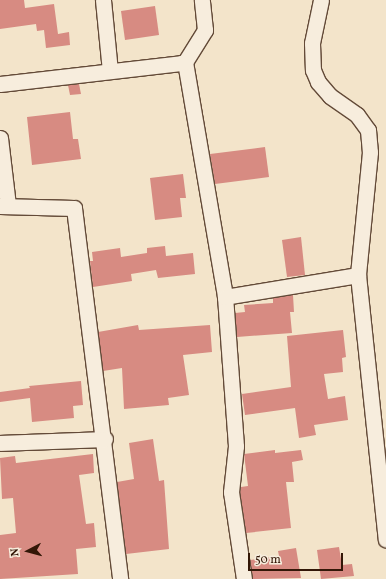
<!DOCTYPE html>
<html>
<head>
<meta charset="utf-8">
<style>
	body { margin:0 }
	#map { position:relative; width:386px; height:579px; overflow:hidden; background:#f3e4ca; font-family:Vollkorn,serif }
	div>[style] { position:absolute }
	[style*='--x'] { left:calc(var(--x)*1px); top:calc(var(--y)*1px); width:calc(var(--w)*1px); rotate:calc(var(--a)*1deg) }
	.building>* { inset:0; background:#d78b82 }
	.roads { filter:drop-shadow(1px 0 #634a38) drop-shadow(-1px 0 #634a38) drop-shadow(0 1px #634a38) drop-shadow(0 -1px #634a38) }
	.street>* { height:15px; margin:-7.5px; padding:0 7.5px; transform-origin:7.5px; border-radius:7.5px; background:#f7eddd }
	span { translate:-50% -50%; white-space:nowrap; text-align:center; line-height:1.15; -webkit-text-stroke:3.5px #f7eddd; paint-order:stroke }
	.north { position:absolute; left:8px; top:531px; width:40px; height:40px; -webkit-text-stroke:3px #f7eddd; paint-order:stroke; rotate:264deg; font-size:11px; font-weight:700; line-height:16px; text-align:center; color:#331707 }
	.north::after { content:''; display:block; margin:auto; width:14px; height:18px; background:#331707; clip-path:polygon(50% 0,100% 100%,50% 72%,0 100%) }
	.scale { position:absolute; left:248px; top:553px; width:95px; height:18px; box-sizing:border-box; border:2px solid #331707; border-top:0; padding-left:5px; font-size:12px; line-height:14px; white-space:nowrap; color:#331707; -webkit-text-stroke:3px #f7eddd; paint-order:stroke }
</style>
</head>
<body>
<div id="map">
	<div class="building">
		<div style="clip-path:polygon(0 0,24px 0,25px 8px,54px 4px,58px 34px,69px 32px,70px 45px,46px 48px,44px 30px,37px 31px,36px 24px,0 29px)"></div>
		<div style="clip-path:polygon(155px 6px,159px 35px,125px 40px,121px 11px)"></div>
		<div style="clip-path:polygon(79px 84px,81px 94px,70px 95px,68px 85px)"></div>
		<div style="clip-path:polygon(70px 112px,73px 139px,78px 139px,81px 159px,32px 165px,27px 117px)"></div>
		<div style="clip-path:polygon(265px 147px,269px 177px,215px 184px,210px 154px)"></div>
		<div style="clip-path:polygon(183px 174px,186px 198px,180px 198px,182px 217px,155px 220px,150px 178px)"></div>
		<div style="clip-path:polygon(301px 237px,305px 275px,287px 277px,282px 240px)"></div>
		<div style="clip-path:polygon(165px 246px,166px 256px,193px 253px,195px 274px,158px 278px,156px 270px,131px 274px,132px 281px,93px 287px,90px 261px,93px 261px,92px 252px,120px 248px,121px 257px,147px 253px,147px 248px)"></div>
		<div style="clip-path:polygon(293px 295px,294px 312px,290px 312px,292px 333px,237px 337px,235px 313px,245px 312px,244px 305px,273px 303px,273px 298px)"></div>
		<div style="clip-path:polygon(138px 325px,139px 330px,210px 325px,212px 352px,183px 355px,189px 395px,168px 398px,169px 405px,124px 409px,122px 368px,103px 371px,98px 332px)"></div>
		<div style="clip-path:polygon(343px 330px,346px 357px,342px 358px,343px 372px,324px 374px,328px 399px,345px 396px,348px 420px,314px 425px,316px 435px,299px 438px,295px 408px,245px 415px,242px 394px,291px 387px,287px 336px)"></div>
		<div style="clip-path:polygon(81px 381px,83px 405px,73px 406px,74px 418px,32px 422px,30px 398px,0 402px,0 392px,30px 388px,29px 386px)"></div>
		<div style="clip-path:polygon(153px 439px,159px 481px,164px 480px,169px 549px,126px 554px,117px 482px,134px 479px,129px 443px)"></div>
		<div style="clip-path:polygon(275px 450px,275px 453px,301px 450px,303px 460px,292px 462px,294px 482px,286px 482px,291px 528px,246px 533px,240px 492px,241px 487px,248px 486px,244px 454px)"></div>
		<div style="clip-path:polygon(93px 454px,94px 473px,79px 475px,86px 524px,94px 523px,96px 547px,76px 549px,78px 574px,0 579px,0 535px,16px 533px,13px 498px,2px 499px,0 458px,15px 456px,16px 463px)"></div>
		<div style="clip-path:polygon(339px 547px,342px 565px,352px 564px,354px 576px,321px 579px,317px 550px)"></div>
		<div style="clip-path:polygon(296px 548px,301px 578px,253px 579px,250px 560px,279px 556px,278px 551px)"></div>
	</div>
	<div class="roads">
		<div class="street">
			<div style="--x:103;--y:0;--w:71;--a:84.4"></div>
			<div style="--x:321;--y:0;--w:44;--a:101.8"></div>
			<div style="--x:312;--y:43;--w:27;--a:88"></div>
			<div style="--x:313;--y:70;--w:13;--a:67"></div>
			<div style="--x:318;--y:82;--w:18;--a:49"></div>
			<div style="--x:330;--y:96;--w:33;--a:35"></div>
			<div style="--x:357;--y:115;--w:19;--a:54"></div>
			<div style="--x:368;--y:130;--w:22;--a:85"></div>
			<div style="--x:370;--y:152;--w:124;--a:95.6"></div>
			<div style="--x:358;--y:275;--w:266;--a:84"></div>
			<div style="--x:185;--y:62;--w:238;--a:80.3"></div>
			<div style="--x:0;--y:84;--w:182;--a:-6.6"></div>
			<div style="--x:181;--y:63;--w:4;--a:-14"></div>
			<div style="--x:185;--y:62;--w:38;--a:-58"></div>
			<div style="--x:205;--y:30;--w:30;--a:-96"></div>
			<div style="--x:0;--y:138;--w:67;--a:83.2"></div>
			<div style="--x:0;--y:206;--w:74;--a:1.5"></div>
			<div style="--x:74;--y:208;--w:374;--a:82.9"></div>
			<div style="--x:0;--y:443;--w:105;--a:-2.2"></div>
			<div style="--x:244;--y:579;--w:88;--a:-98.5"></div>
			<div style="--x:231;--y:492;--w:46;--a:-83.8"></div>
			<div style="--x:236;--y:446;--w:149;--a:-94.2"></div>
			<div style="--x:225;--y:297;--w:135;--a:-9.4"></div>
		</div>
	</div>
	<div class="north">N</div>
	<div class="scale">50 m</div>
</div>
</body>
</html>
